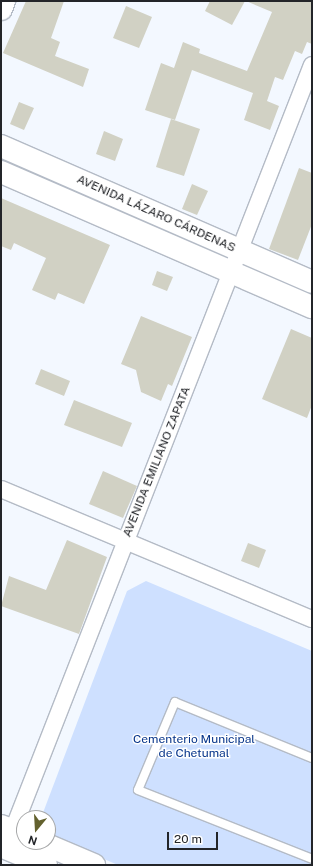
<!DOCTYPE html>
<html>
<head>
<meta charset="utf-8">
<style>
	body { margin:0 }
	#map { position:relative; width:313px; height:866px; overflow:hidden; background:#f3f8ff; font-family:"Public Sans",sans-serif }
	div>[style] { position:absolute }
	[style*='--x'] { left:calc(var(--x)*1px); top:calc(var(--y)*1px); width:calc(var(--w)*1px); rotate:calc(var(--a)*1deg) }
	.green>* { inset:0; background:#cee0ff }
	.building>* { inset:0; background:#d1d1c4 }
	.roads { filter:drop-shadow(1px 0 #b4bbc6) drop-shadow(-1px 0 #b4bbc6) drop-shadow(0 1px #b4bbc6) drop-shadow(0 -1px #b4bbc6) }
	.lane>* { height:8px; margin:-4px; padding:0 4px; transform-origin:4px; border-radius:4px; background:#fff }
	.street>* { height:16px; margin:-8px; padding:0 8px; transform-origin:8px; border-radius:8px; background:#fff }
	.secondary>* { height:22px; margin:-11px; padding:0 11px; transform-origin:11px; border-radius:11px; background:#fff }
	span { translate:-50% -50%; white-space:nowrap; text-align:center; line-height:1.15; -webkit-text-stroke:3px #fff; paint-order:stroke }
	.street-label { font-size:12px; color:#232529 }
	.park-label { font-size:12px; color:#07358a }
	.frame { position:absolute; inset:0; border:2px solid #232529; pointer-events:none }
	.north { position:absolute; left:16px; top:810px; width:40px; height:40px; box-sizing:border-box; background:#fff; border:1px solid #a7a8a9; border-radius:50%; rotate:198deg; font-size:11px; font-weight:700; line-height:16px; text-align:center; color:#232529 }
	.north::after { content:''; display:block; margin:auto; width:14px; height:18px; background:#63612e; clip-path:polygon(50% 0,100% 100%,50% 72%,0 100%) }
	.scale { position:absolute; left:167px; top:832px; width:51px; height:18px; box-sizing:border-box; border:2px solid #232529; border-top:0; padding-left:5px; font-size:12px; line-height:14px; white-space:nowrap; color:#232529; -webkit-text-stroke:3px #fff; paint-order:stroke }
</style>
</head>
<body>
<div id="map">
	<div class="green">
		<div style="clip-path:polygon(146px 581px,312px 651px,312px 865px,118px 865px,48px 835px,48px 818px,41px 818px,127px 591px)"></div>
	</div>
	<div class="building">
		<div style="clip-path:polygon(26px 1px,64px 1px,51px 38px,60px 42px,55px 56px,89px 69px,83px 87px,3px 53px)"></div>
		<div style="clip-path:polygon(210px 1px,245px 1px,232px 25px,205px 11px)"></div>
		<div style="clip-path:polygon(246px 1px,312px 1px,312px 44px,307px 42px,302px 54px,295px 51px,283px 80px,275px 77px,267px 101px,279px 106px,270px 130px,244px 120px,253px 93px,192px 70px,175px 120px,145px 110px,161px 63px,174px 68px,183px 42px,200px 49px,199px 53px,247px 71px,272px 12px)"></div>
		<div style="clip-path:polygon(126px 6px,152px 17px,139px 48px,113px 38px)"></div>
		<div style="clip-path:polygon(19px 102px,34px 108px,24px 130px,10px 124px)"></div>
		<div style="clip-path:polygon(171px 119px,200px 129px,184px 176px,156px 167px)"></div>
		<div style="clip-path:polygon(104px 131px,123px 139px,115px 161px,96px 154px)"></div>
		<div style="clip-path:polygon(299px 168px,312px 173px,312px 224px,298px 260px,269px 249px)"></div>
		<div style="clip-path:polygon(192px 184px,208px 191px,197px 215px,182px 209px)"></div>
		<div style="clip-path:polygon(1px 198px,110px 245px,84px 304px,58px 293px,55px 300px,32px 290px,46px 258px,14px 243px,11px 250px,1px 246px)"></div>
		<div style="clip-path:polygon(157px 271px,173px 277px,167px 291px,152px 285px)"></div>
		<div style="clip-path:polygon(141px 316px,192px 337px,172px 386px,168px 384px,161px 401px,141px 392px,136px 370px,121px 364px)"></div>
		<div style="clip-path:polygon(291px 329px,312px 338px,312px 405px,307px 418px,262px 399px)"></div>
		<div style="clip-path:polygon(41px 369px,70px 381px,64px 396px,35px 384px)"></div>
		<div style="clip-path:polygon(74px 400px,132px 423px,122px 447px,64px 425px)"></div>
		<div style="clip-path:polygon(103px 471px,137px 486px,123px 518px,89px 504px)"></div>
		<div style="clip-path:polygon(67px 540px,107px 557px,79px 634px,1px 606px,9px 576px,46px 590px)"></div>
		<div style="clip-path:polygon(248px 543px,266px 550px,259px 568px,241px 561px)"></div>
	</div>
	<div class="roads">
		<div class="lane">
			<div style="--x:312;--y:758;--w:148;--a:-157.8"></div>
			<div style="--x:175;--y:702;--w:95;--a:112.8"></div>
			<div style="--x:138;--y:790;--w:187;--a:21.6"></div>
		</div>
		<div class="street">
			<div style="--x:1;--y:489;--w:337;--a:22.7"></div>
			<div style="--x:9;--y:840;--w:832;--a:-68.65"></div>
		</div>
		<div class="secondary">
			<div style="--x:1;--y:9;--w:9;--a:-69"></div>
			<div style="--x:1;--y:146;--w:339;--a:23.6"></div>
			<div style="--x:1;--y:172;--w:339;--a:23.5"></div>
			<div style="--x:1;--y:826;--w:25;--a:21"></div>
			<div style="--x:40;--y:842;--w:59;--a:23.1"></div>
			<div style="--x:1;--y:846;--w:49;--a:22.9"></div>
		</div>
	</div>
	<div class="street-label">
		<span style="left:156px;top:214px;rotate:24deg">AVENIDA LÁZARO CÁRDENAS</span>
		<span style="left:157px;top:462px;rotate:-68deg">AVENIDA EMILIANO ZAPATA</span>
	</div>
	<div class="park-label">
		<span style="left:194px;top:747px">Cementerio Municipal<br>de Chetumal</span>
	</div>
	<div class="frame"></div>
	<div class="north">N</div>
	<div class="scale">20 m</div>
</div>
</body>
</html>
